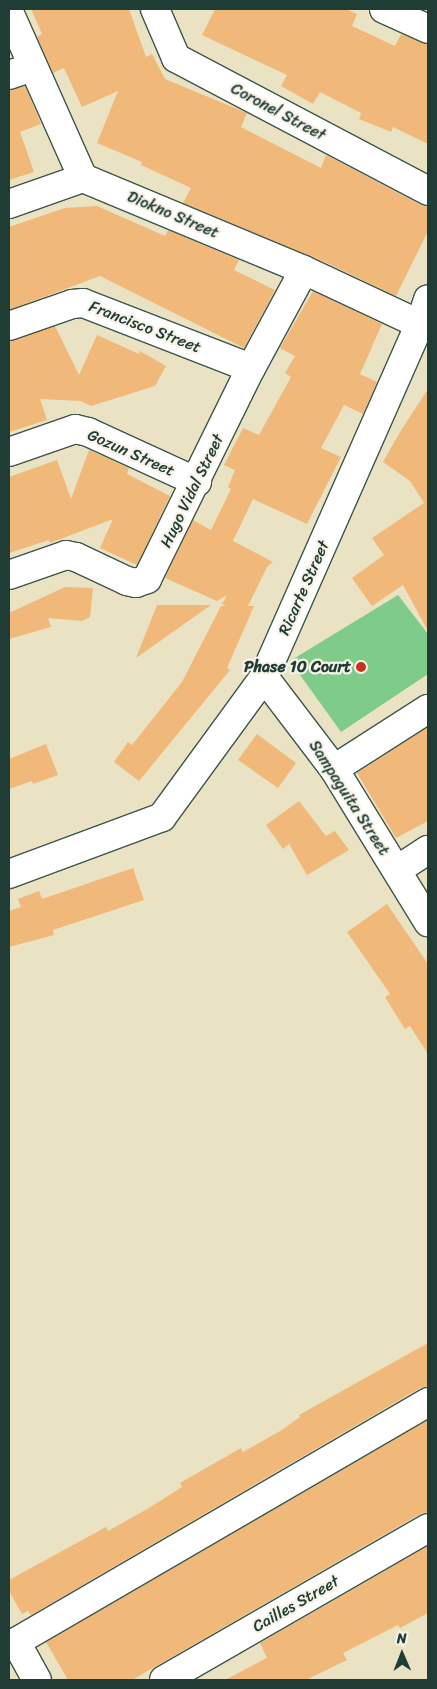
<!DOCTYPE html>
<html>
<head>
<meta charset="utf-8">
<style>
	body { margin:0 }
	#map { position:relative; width:437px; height:1689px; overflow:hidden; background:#e9e3c3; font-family:Sriracha,sans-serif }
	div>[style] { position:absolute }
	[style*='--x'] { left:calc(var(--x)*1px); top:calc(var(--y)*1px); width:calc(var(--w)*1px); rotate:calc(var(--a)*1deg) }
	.green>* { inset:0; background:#7fcb8a }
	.building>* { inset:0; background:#f0b879 }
	.roads { filter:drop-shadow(1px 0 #3d5649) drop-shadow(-1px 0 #3d5649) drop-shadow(0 1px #3d5649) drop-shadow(0 -1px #3d5649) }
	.street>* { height:28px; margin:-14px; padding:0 14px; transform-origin:14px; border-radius:14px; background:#fff }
	.dots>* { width:14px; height:14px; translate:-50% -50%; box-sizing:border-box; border:2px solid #f7f3e8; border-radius:50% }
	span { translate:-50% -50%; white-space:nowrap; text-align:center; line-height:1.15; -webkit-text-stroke:4.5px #f7f3e8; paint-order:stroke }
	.street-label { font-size:16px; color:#1f3d34 }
	.poi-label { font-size:16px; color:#1f3d34; font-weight:700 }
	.right { translate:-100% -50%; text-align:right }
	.frame { position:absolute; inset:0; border:10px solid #1f3d34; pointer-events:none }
	.north { position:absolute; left:377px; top:1629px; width:50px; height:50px; -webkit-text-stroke:4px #f7f3e8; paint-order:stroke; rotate:359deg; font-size:14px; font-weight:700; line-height:20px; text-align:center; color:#1f3d34 }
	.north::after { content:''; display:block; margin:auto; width:18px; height:22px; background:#1f3d34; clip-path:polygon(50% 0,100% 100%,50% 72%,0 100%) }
</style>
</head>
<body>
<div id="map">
	<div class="green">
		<div style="clip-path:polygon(398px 595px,428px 634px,428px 674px,341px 732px,290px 661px)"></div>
	</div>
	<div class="building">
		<div style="clip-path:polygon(31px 9px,129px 9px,146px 57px,152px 54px,165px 79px,247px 113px,241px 127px,321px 168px,326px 155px,421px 205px,428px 207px,428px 231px,396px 296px,327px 263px,183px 203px,191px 188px,141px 165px,142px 162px,97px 143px,118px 91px,82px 107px,64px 68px,53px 73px,37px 37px,42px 34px)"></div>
		<div style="clip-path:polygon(215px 9px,346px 9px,357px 14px,352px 26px,395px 46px,401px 34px,428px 44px,428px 144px,393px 127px,391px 132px,359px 119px,361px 113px,320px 92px,313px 104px,281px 86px,287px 75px,202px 35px)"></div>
		<div style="clip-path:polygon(25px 86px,41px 124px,20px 132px,34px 172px,9px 180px,9px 90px)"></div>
		<div style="clip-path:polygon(97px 206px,165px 236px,168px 230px,239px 260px,234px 270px,275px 290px,244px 348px,100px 276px,9px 310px,9px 227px,65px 208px)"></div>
		<div style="clip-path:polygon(313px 291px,382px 324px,360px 374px,377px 382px,363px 414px,344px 405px,321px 448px,341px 457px,307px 524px,253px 499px,233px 541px,273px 562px,267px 567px,248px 606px,254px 606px,227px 668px,230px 670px,139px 781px,114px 762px,128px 742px,132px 745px,182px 682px,221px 606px,226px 606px,222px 604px,227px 595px,217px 601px,165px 578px,193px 520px,211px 530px,231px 489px,228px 487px,235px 470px,224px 465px,243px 428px,259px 435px,291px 377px,285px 373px,295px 356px,280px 348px)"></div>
		<div style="clip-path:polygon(55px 326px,79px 375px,97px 335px,139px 354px,140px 351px,166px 366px,155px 386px,91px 406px,81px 401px,40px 399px,47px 420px,9px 432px,9px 341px)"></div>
		<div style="clip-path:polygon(428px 389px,428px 631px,403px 585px,372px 606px,352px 578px,384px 555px,372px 538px,424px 503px,410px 481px,383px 462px,400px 432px)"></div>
		<div style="clip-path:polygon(89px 450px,129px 468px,127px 474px,170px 496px,137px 565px,100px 548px,113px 519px,50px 543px,49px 540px,9px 553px,9px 477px,57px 460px,71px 499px)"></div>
		<div style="clip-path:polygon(65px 587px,93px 588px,90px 617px,82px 621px,48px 618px,51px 627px,9px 639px,9px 613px)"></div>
		<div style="clip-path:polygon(157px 605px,211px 605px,136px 658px)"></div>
		<div style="clip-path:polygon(428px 727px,428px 821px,396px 838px,357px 773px)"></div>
		<div style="clip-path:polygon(257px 734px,296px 763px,278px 788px,238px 760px)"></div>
		<div style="clip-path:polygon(46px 744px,58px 775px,33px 784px,32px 781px,9px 789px,9px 759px)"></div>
		<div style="clip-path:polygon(299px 801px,326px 836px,335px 831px,349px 850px,307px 875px,289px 844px,283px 849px,266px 825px)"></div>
		<div style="clip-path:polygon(133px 868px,144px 900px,53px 930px,54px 935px,9px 947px,9px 911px,21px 907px,18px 899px,39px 891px,42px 899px)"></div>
		<div style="clip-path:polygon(387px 904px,428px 964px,428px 1054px,410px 1026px,405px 1029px,385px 997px,390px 994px,347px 932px)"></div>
		<div style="clip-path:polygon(428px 1343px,428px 1386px,420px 1388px,31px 1615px,28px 1611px,22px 1614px,9px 1591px,9px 1580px,106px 1527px,108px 1531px,149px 1508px,182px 1487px,180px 1483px,241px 1448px,243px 1452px,282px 1430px,300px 1417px,299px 1415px)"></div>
		<div style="clip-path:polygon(428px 1420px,428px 1512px,420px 1514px,132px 1680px,68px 1680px,46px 1642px)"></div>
		<div style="clip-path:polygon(428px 1546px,428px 1613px,400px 1628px,398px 1625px,343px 1653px,347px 1660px,306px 1680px,225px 1680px,267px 1658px,260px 1643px)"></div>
	</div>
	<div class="roads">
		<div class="street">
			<div style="--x:155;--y:9;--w:53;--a:66.8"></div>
			<div style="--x:176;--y:58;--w:285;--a:27.8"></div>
			<div style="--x:384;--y:9;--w:48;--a:24.4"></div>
			<div style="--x:9;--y:12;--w:182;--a:66"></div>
			<div style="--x:83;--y:178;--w:239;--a:22.6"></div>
			<div style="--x:304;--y:270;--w:137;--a:25.1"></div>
			<div style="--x:9;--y:75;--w:24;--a:-19"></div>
			<div style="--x:9;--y:204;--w:78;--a:-19.4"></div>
			<div style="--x:9;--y:326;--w:67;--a:-19.2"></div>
			<div style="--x:72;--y:304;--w:11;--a:-5"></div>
			<div style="--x:83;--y:303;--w:180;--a:21.2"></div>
			<div style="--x:9;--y:452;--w:70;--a:-19.2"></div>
			<div style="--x:75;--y:429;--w:13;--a:13"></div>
			<div style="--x:88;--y:432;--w:120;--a:24.6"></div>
			<div style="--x:9;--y:575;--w:60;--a:-19.3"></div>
			<div style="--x:66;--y:555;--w:10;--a:11"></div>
			<div style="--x:76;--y:557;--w:56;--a:25.2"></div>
			<div style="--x:127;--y:581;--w:9;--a:13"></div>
			<div style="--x:136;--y:583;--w:12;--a:-20"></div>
			<div style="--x:147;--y:579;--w:235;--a:-63.8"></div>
			<div style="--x:251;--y:368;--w:111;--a:-61.6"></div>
			<div style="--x:264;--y:677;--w:116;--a:52.7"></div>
			<div style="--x:334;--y:769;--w:180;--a:58.4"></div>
			<div style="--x:334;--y:769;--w:112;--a:-32.6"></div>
			<div style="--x:397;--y:870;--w:37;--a:-33"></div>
			<div style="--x:9;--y:874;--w:163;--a:-20.4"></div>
			<div style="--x:162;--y:817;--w:173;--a:-53.9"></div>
			<div style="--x:264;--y:677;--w:386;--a:-66.2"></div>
			<div style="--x:420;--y:324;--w:26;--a:-72"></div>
			<div style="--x:16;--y:1642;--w:43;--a:61.1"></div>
			<div style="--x:9;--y:1646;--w:485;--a:-30.2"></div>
			<div style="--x:164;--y:1680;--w:305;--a:-29.9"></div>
		</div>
	</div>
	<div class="dots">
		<div style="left:361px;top:667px;background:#c8321e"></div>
	</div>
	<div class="street-label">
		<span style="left:278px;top:112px;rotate:28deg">Coronel Street</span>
		<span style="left:173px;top:215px;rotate:23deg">Diokno Street</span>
		<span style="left:145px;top:327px;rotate:21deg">Francisco Street</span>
		<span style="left:131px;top:453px;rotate:24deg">Gozun Street</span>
		<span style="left:192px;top:491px;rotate:-64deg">Hugo Vidal Street</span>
		<span style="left:304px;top:588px;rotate:-66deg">Ricarte Street</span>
		<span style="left:349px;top:798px;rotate:57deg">Sampaguita Street</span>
		<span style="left:296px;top:1604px;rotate:-30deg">Cailles Street</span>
	</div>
	<div class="poi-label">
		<span class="right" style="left:351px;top:667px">Phase 10 Court</span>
	</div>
	<div class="frame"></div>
	<div class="north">N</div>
</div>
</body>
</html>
